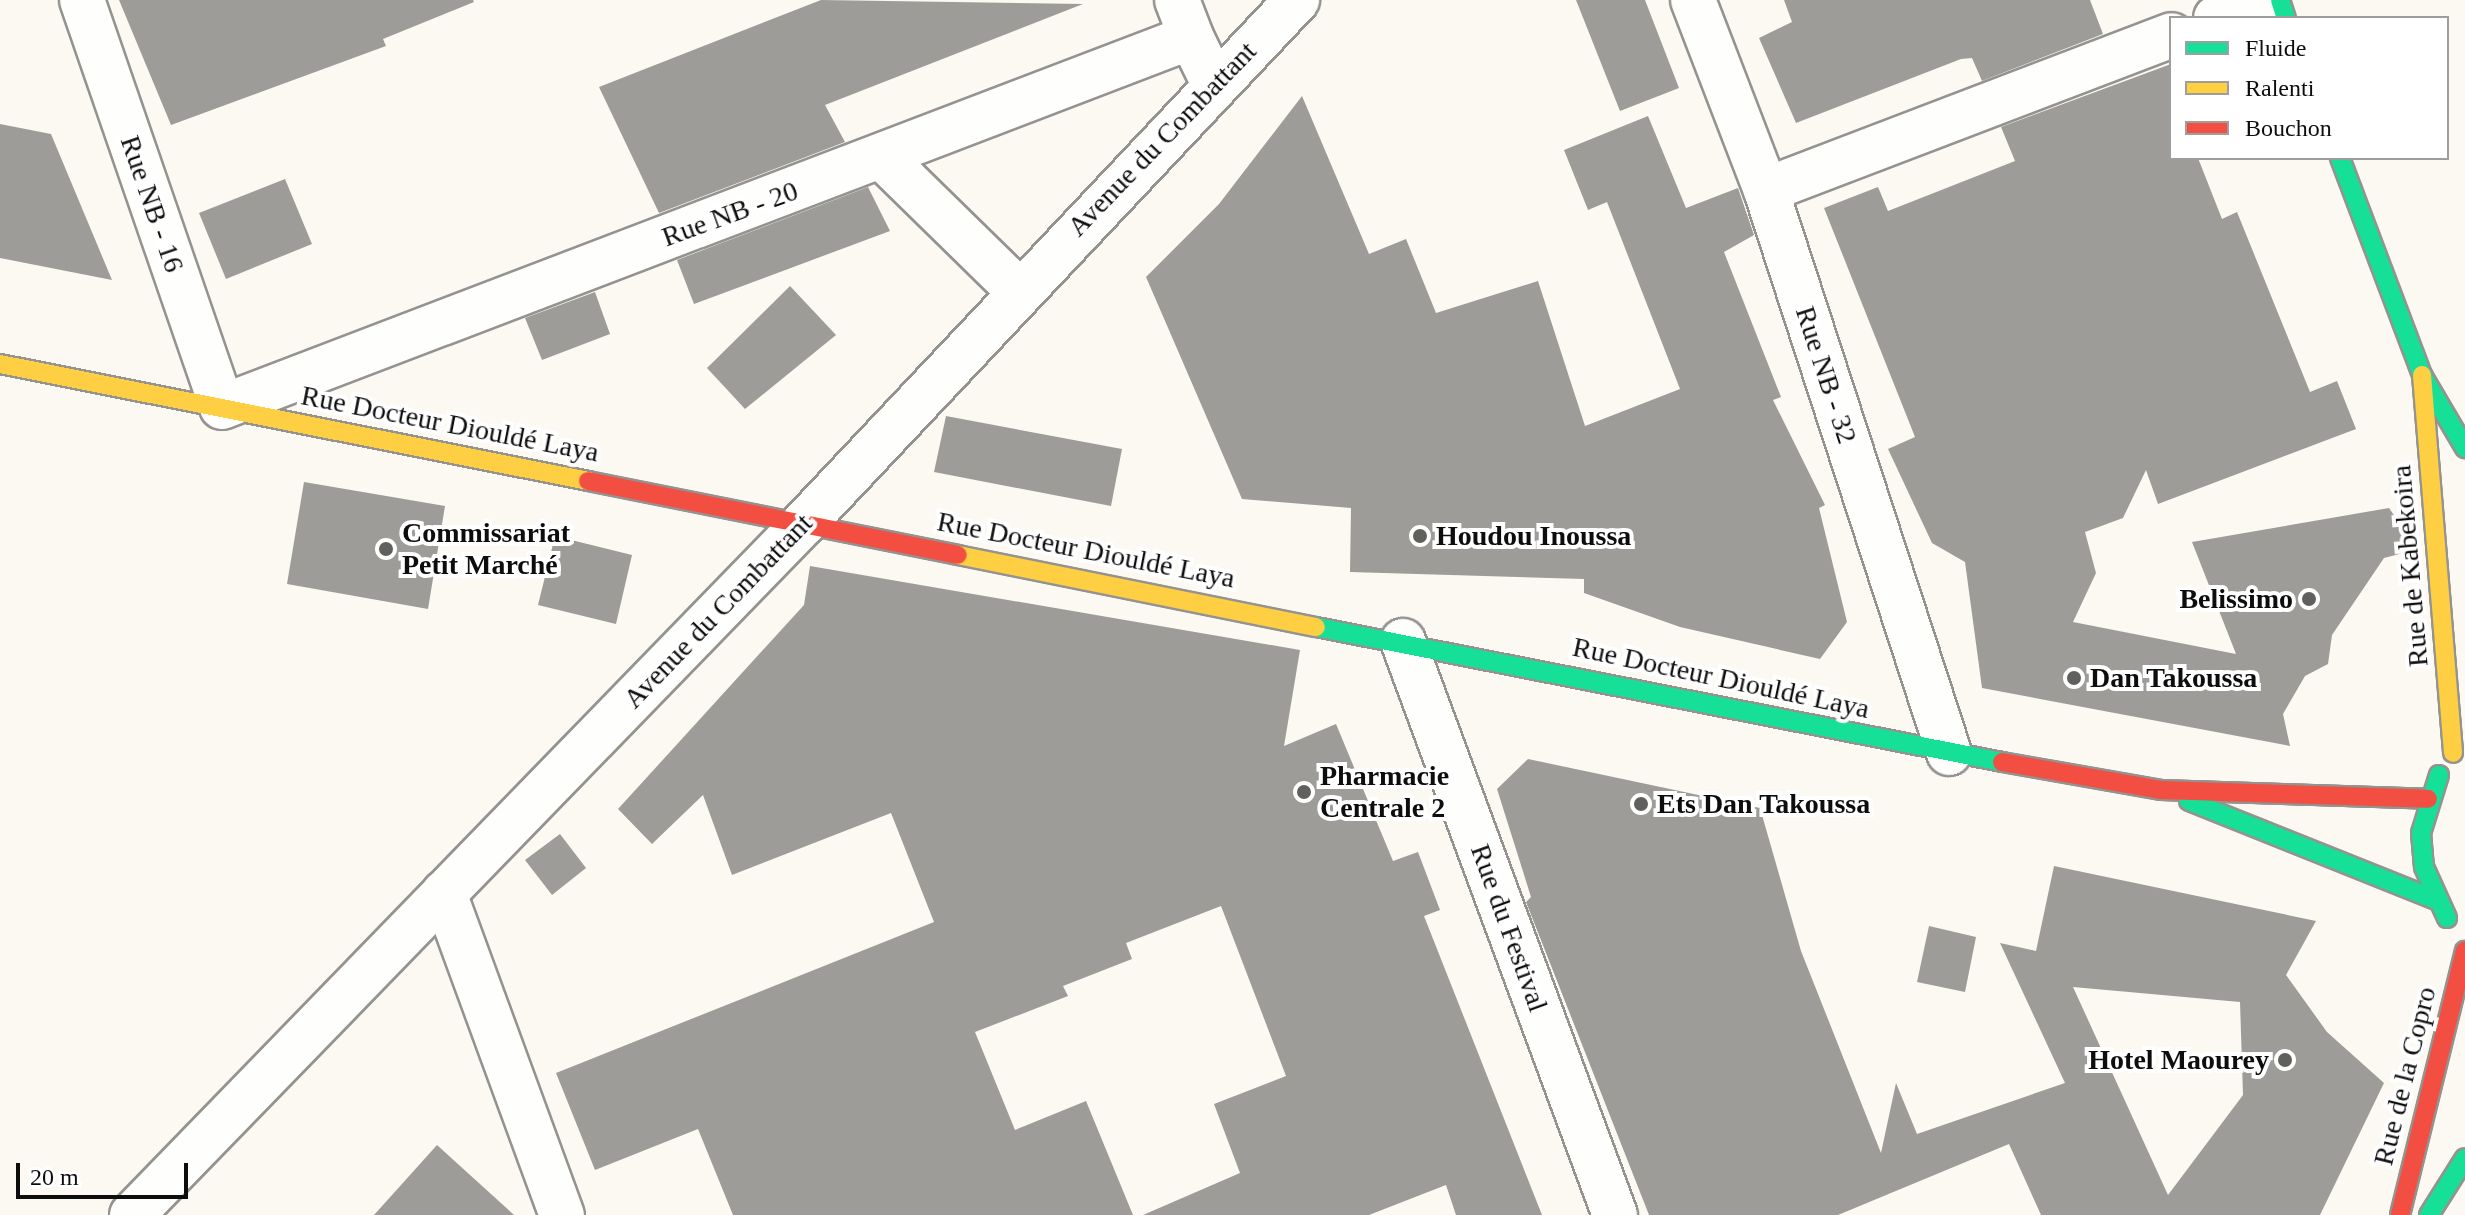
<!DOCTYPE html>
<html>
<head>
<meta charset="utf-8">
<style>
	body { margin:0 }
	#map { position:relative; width:2465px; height:1215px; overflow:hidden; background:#fbf9f2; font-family:"Times New Roman",serif }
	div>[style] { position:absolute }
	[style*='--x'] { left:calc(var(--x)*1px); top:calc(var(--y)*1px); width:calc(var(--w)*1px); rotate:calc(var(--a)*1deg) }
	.building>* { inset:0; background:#9e9c98 }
	.roads { filter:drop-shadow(2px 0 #949390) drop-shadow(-2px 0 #949390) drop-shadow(0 2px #949390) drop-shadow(0 -2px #949390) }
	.street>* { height:44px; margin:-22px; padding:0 22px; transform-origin:22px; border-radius:22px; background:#fefefd }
	.fast>* { height:18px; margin:-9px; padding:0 9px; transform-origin:9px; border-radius:9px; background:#16e098 }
	.slow>* { height:18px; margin:-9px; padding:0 9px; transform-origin:9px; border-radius:9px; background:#ffcf43 }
	.jam>* { height:18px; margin:-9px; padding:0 9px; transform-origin:9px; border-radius:9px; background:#f24e42 }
	.dots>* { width:22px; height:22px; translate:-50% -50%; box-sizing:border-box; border:4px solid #fff; border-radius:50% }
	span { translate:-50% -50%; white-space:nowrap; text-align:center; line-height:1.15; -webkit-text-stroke:8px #fff; paint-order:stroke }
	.street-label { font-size:28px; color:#0d0d0d }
	.poi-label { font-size:28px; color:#0d0d0d; font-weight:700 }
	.left { translate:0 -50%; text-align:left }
	.right { translate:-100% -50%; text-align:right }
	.legend { position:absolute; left:2169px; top:16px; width:280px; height:144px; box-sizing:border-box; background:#fff; border:2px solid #9e9e9e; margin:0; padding:10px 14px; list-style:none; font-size:24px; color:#0d0d0d }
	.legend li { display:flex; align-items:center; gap:16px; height:40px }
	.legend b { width:40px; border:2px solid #9e9e9e }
	.scale { position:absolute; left:16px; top:1163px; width:172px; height:36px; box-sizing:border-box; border:4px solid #0d0d0d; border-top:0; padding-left:10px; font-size:24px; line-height:28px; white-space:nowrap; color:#0d0d0d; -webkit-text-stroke:6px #fff; paint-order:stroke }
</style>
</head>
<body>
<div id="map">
	<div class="building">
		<div style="clip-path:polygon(119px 0,473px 0,474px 2px,383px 39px,386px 46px,171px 125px)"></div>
		<div style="clip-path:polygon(821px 0,1083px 4px,825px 105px,845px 142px,659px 213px,599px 87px)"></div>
		<div style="clip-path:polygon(1576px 0,1645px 0,1679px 88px,1620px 111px)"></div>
		<div style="clip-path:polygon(1784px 0,2090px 0,2103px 34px,1982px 81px,1972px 58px,1961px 59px,1796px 123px,1759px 38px,1792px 22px)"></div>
		<div style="clip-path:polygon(2171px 64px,2171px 158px,2198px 158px,2222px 219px,2237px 212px,2310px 392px,2337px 381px,2356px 429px,2158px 504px,2146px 470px,2123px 518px,2085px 532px,2096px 573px,2073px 622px,2236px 654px,2192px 542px,2389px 508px,2410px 538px,2411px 551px,2384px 558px,2332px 635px,2328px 664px,2305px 676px,2283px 714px,2290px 746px,1982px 688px,1965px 562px,1932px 543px,1888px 449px,1915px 437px,1824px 208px,1878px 187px,1888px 211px,2015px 161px,2001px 127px)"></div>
		<div style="clip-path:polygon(1302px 96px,1369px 254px,1406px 239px,1436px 313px,1538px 281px,1585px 426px,1680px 389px,1607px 202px,1588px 210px,1564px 150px,1648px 116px,1686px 208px,1738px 188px,1754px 235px,1724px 252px,1781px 397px,1773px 400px,1825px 505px,1819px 508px,1847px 622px,1820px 659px,1680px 627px,1584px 593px,1584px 579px,1350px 572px,1351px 508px,1242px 499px,1146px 277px,1219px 204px)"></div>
		<div style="clip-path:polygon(0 124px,51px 134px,112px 280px,0 258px)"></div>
		<div style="clip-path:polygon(285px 179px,312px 244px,226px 279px,199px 213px)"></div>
		<div style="clip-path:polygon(868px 187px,890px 231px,694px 304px,677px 260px)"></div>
		<div style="clip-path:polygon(790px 286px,836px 335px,745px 409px,707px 368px)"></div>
		<div style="clip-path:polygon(595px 292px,610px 334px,542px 360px,525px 318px)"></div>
		<div style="clip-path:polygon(946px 416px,1122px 449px,1111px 506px,934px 472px)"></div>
		<div style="clip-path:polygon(304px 482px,445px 506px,428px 609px,287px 584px)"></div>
		<div style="clip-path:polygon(555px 536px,632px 555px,616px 624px,538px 605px)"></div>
		<div style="clip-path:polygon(810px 566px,1300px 650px,1284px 746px,1336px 724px,1393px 861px,1418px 852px,1440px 910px,1424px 916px,1542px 1215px,1456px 1215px,1446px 1185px,1369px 1215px,1143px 1215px,1240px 1173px,1214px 1104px,1286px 1076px,1221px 906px,1126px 943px,1132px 959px,1063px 986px,1068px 996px,975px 1032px,1015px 1130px,1086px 1101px,1133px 1215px,733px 1215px,698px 1129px,595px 1170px,556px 1073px,934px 922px,891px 813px,732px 875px,703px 795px,652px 844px,618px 809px,804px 605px)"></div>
		<div style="clip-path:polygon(evenodd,1528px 759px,1760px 808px,1801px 951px,1881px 1153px,1896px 1083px,1917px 1134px,2065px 1083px,2000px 943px,2036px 951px,2054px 866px,2316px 921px,2286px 975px,2327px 1032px,2384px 1083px,2320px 1215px,2041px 1215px,2009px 1144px,1838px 1215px,1649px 1215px,1526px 902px,1531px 897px,1497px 789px,1528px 759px,2073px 987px,2240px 1002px,2243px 1095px,2168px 1195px,2073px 987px)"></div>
		<div style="clip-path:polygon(560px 834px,586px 868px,552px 895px,525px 860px)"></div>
		<div style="clip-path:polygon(1929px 926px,1976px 937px,1965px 992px,1917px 982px)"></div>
		<div style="clip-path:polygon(437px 1145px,514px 1215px,374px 1215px)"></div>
	</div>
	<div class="roads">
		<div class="street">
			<div style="--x:82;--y:0;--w:430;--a:71"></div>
			<div style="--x:222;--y:407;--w:1037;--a:-20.9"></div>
			<div style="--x:1191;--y:37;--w:50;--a:63.9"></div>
			<div style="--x:1177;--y:0;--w:40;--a:69"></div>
			<div style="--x:1693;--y:0;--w:204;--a:69"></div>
			<div style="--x:1766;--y:190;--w:592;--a:71.99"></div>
			<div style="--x:2216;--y:18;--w:50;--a:-21"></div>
			<div style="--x:883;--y:158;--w:190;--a:44.4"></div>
			<div style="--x:1766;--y:190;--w:434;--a:-20.9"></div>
			<div style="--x:1403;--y:641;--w:612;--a:69.73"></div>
			<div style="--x:444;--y:893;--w:343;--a:69.9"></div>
			<div style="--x:132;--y:1215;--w:965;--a:-45.84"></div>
			<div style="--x:804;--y:523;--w:719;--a:-46.69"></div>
		</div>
		<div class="fast">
			<div style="--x:2280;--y:0;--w:19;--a:72"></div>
			<div style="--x:2340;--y:158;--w:232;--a:69.3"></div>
			<div style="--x:2422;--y:375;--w:85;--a:59.5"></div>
			<div style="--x:1316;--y:627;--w:699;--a:11.13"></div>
			<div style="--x:2439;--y:775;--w:61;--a:107.2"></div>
			<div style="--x:2421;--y:833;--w:34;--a:85"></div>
			<div style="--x:2424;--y:867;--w:56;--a:65.7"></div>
			<div style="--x:2189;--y:801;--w:266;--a:21.8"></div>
			<div style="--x:2429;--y:1215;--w:67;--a:-57.7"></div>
		</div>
		<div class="slow">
			<div style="--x:0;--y:364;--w:600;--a:11.25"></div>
			<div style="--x:2422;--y:375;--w:379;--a:85.3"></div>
			<div style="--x:958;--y:555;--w:365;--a:11.4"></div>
		</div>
		<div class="jam">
			<div style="--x:588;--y:481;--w:377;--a:11.3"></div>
			<div style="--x:2002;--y:762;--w:161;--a:10"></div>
			<div style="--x:2161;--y:790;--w:267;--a:1.9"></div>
			<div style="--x:2400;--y:1215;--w:272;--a:-76.2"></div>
		</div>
	</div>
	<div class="dots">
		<div style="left:1420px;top:536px;background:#60605d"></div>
		<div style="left:386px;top:549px;background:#60605d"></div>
		<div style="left:2309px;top:599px;background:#60605d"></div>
		<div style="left:2074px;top:678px;background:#60605d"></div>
		<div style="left:1304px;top:792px;background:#60605d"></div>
		<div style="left:1641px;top:804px;background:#60605d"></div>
		<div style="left:2285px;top:1060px;background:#60605d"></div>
	</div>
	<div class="street-label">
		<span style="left:1162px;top:139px;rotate:-46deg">Avenue du Combattant</span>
		<span style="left:152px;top:204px;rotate:71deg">Rue NB - 16</span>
		<span style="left:730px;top:214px;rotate:-20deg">Rue NB - 20</span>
		<span style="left:1826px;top:375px;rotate:72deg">Rue NB - 32</span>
		<span style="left:450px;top:424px;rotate:11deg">Rue Docteur Diouldé Laya</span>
		<span style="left:1086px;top:550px;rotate:11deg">Rue Docteur Diouldé Laya</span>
		<span style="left:2410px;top:566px;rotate:-95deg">Rue de Kabekoira</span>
		<span style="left:718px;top:611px;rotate:-46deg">Avenue du Combattant</span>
		<span style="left:1721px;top:678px;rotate:12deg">Rue Docteur Diouldé Laya</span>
		<span style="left:1509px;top:928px;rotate:70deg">Rue du Festival</span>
		<span style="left:2405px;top:1076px;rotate:-76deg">Rue de la Copro</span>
	</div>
	<div class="poi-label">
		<span class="left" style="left:402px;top:549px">Commissariat<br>Petit Marché</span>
		<span class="left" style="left:1436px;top:536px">Houdou Inoussa</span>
		<span class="right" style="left:2293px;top:599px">Belissimo</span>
		<span class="left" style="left:2090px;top:678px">Dan Takoussa</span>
		<span class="left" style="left:1320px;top:792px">Pharmacie<br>Centrale 2</span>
		<span class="left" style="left:1657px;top:804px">Ets Dan Takoussa</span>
		<span class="right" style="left:2269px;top:1060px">Hotel Maourey</span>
	</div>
	<ul class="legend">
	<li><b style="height:10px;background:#16e098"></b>Fluide</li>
	<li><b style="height:10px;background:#ffcf43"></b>Ralenti</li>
	<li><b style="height:10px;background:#f24e42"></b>Bouchon</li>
	</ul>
	<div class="scale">20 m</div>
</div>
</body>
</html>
